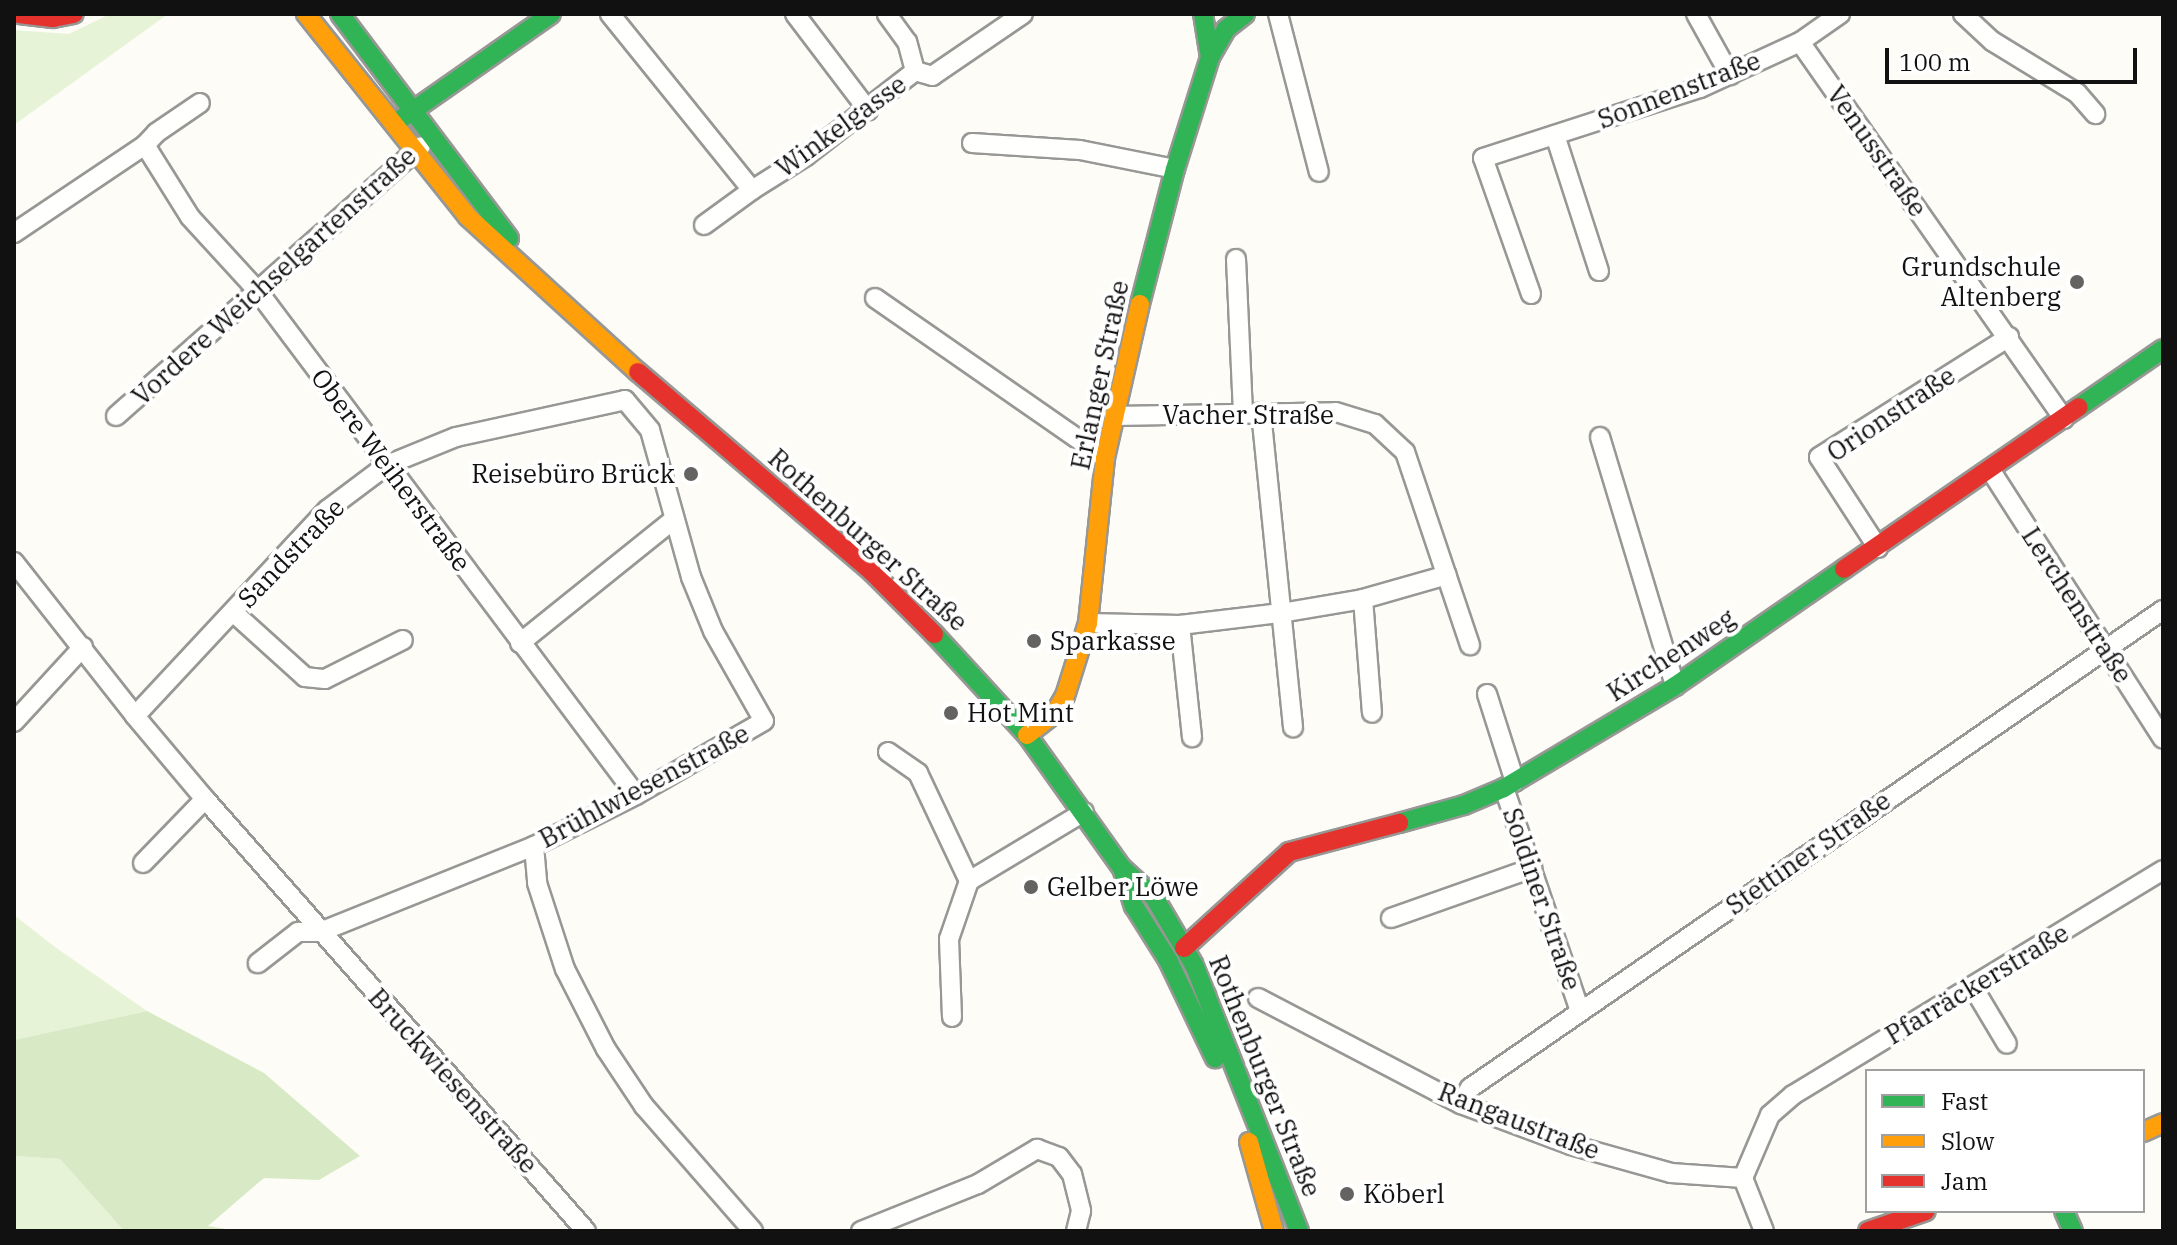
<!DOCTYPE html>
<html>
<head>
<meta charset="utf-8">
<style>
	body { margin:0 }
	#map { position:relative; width:2177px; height:1245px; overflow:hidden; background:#fdfcf7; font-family:"IBM Plex Serif",serif }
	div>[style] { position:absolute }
	.green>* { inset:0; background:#e7f3d7 }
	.forest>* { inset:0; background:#d8eac5 }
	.roads { filter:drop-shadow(2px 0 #979795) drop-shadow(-2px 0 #979795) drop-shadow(0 2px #979795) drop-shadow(0 -2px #979795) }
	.street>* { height:18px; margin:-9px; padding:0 9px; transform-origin:9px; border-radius:9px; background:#fffffe }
	.fast>* { height:18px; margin:-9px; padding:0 9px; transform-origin:9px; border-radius:9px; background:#30b455 }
	.slow>* { height:18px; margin:-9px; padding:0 9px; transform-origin:9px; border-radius:9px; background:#ff9f0a }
	.jam>* { height:18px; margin:-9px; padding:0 9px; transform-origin:9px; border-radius:9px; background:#e5322d }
	.dots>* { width:22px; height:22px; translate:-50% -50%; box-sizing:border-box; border:4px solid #fff; border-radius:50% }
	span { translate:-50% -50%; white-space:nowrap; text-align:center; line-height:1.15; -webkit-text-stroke:8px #fff; paint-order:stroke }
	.street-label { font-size:26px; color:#111 }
	.poi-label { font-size:26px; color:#111 }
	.right { translate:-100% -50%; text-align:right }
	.left { translate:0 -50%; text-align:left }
	.frame { position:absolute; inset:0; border:16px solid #111; pointer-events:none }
	.legend { position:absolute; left:1865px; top:1069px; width:280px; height:144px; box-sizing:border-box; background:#fff; border:2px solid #a0a0a0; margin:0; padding:10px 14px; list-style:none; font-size:24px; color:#111 }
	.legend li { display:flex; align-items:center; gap:16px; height:40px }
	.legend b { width:40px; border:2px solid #a0a0a0 }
	.scale { position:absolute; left:1885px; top:48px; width:252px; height:36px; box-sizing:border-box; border:4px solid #111; border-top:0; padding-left:10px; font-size:24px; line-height:28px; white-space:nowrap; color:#111; -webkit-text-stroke:6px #fff; paint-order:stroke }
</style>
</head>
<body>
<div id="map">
	<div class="green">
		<div style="clip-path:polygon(110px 14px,168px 14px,14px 125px,14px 30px,69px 34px)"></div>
		<div style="clip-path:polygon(14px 915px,55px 947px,147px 1011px,14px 1040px)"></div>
		<div style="clip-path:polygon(14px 1156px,60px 1159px,124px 1231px,14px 1231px)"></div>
	</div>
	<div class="forest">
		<div style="clip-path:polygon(147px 1011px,264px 1073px,360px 1156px,319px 1180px,264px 1178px,208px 1226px,238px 1231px,124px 1231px,60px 1159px,14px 1156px,14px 1040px)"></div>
	</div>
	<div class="roads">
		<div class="street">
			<div style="left:610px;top:14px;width:226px;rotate:51.1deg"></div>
			<div style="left:752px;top:190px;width:64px;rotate:-32.2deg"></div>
			<div style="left:806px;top:156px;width:138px;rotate:-37.9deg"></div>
			<div style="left:915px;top:71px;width:30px;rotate:-105deg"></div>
			<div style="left:907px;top:42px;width:34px;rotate:-126deg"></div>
			<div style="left:795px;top:14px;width:121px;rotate:52.8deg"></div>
			<div style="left:1278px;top:14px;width:163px;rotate:75.5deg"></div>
			<div style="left:1696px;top:14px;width:70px;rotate:60.9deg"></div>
			<div style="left:1963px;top:14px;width:40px;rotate:43deg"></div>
			<div style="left:1992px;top:41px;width:100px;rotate:31.5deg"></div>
			<div style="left:2077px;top:93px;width:28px;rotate:49deg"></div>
			<div style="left:1800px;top:42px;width:460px;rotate:55deg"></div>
			<div style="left:915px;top:71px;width:18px;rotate:16deg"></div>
			<div style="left:932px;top:76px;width:110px;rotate:-34.3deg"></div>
			<div style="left:1555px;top:135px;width:143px;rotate:72.1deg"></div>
			<div style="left:972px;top:143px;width:108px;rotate:3.7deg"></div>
			<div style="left:1080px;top:150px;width:97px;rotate:11.3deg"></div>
			<div style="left:145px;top:145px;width:85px;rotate:58deg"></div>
			<div style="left:190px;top:217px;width:99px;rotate:47.5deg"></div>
			<div style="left:257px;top:290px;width:631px;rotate:53.11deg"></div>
			<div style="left:704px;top:225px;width:59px;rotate:-36.1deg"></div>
			<div style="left:14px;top:233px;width:158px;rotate:-33.9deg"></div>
			<div style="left:145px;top:145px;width:16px;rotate:-47deg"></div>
			<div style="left:156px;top:133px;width:53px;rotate:-34.3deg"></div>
			<div style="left:1236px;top:259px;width:154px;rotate:87.4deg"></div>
			<div style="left:1531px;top:294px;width:144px;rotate:-109.4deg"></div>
			<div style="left:1483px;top:158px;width:228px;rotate:-17.9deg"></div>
			<div style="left:1700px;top:88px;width:110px;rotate:-24.7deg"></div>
			<div style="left:1800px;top:42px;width:49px;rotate:-35deg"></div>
			<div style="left:875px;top:298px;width:280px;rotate:34.8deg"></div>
			<div style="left:1261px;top:412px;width:317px;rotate:84.2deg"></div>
			<div style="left:116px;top:416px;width:407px;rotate:-41.5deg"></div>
			<div style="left:1114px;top:416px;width:222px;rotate:-1deg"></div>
			<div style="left:1336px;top:412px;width:41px;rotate:17.1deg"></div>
			<div style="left:1375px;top:424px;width:41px;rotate:43deg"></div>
			<div style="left:1405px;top:452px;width:204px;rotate:71.4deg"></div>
			<div style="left:1600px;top:437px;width:260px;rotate:73.2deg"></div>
			<div style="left:1991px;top:471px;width:318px;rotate:57.3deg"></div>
			<div style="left:1878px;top:548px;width:108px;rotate:-123deg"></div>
			<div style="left:1819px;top:457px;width:225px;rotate:-32.3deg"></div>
			<div style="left:14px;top:562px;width:196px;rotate:51.8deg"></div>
			<div style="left:135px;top:716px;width:109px;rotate:49.9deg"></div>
			<div style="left:205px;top:799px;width:576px;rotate:48.59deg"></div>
			<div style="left:1363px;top:599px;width:114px;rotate:85.5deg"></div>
			<div style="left:233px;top:612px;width:97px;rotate:42.1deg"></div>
			<div style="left:305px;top:677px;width:20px;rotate:6deg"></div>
			<div style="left:325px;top:679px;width:87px;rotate:-26.6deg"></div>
			<div style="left:1088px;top:623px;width:92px;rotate:1.2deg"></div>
			<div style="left:1180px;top:625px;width:102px;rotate:-6.8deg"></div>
			<div style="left:1281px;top:613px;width:83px;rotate:-9.7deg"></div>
			<div style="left:1363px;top:599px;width:87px;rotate:-15.9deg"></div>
			<div style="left:1180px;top:625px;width:113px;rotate:83.9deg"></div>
			<div style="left:520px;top:643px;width:196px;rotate:-38.8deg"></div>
			<div style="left:1487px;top:694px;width:92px;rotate:72.3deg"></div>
			<div style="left:135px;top:716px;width:282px;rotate:-47deg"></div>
			<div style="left:327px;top:510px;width:75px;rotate:-36.9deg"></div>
			<div style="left:387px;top:465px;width:74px;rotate:-22.1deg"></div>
			<div style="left:456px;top:437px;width:173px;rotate:-12.3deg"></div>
			<div style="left:625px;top:400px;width:39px;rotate:50deg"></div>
			<div style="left:650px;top:430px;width:153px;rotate:74.4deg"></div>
			<div style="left:691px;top:577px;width:58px;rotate:67.8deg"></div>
			<div style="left:713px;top:631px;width:103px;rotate:60.5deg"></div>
			<div style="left:764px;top:721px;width:148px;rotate:150deg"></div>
			<div style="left:636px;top:795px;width:114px;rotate:153.4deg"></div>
			<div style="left:534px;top:846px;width:231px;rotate:158.1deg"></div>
			<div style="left:320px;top:932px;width:22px;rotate:180deg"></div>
			<div style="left:298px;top:932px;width:51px;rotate:142.2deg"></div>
			<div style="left:14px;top:722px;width:102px;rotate:-47.4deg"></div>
			<div style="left:888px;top:752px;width:37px;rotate:35deg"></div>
			<div style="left:918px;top:773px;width:119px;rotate:64.7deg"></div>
			<div style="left:1504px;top:788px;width:236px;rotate:71.2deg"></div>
			<div style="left:534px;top:846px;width:37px;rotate:85deg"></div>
			<div style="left:537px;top:883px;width:90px;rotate:72deg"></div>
			<div style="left:565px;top:969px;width:90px;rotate:62.9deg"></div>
			<div style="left:606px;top:1049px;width:69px;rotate:56.3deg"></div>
			<div style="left:644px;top:1106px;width:166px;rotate:48.9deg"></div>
			<div style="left:143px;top:863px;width:89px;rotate:-45.9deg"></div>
			<div style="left:1391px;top:918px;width:150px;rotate:-19.5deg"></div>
			<div style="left:1973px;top:987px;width:66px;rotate:59.2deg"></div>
			<div style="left:1258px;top:998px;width:229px;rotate:27.6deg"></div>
			<div style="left:1461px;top:1104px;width:117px;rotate:20.4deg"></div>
			<div style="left:1571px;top:1145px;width:104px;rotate:15.6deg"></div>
			<div style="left:1671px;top:1173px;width:72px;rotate:4deg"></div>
			<div style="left:1743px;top:1178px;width:57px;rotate:68.4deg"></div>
			<div style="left:952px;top:1017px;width:78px;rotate:-92.2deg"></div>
			<div style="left:949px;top:939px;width:61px;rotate:-71deg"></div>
			<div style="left:969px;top:881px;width:134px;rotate:-31deg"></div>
			<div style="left:1461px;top:1104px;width:18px;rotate:-61deg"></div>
			<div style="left:1470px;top:1088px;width:842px;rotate:-34.6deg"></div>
			<div style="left:1743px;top:1178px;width:69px;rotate:-66.8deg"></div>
			<div style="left:1770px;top:1115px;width:30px;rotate:-41deg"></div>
			<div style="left:1793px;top:1095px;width:433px;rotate:-31.3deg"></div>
			<div style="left:861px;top:1231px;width:126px;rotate:-21.9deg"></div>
			<div style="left:978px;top:1184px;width:69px;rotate:-30.7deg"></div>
			<div style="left:1037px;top:1149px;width:23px;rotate:20deg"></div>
			<div style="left:1059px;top:1157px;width:21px;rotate:53deg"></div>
			<div style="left:1072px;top:1174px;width:38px;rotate:76deg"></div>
			<div style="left:1081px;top:1211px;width:21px;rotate:104deg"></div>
		</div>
		<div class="fast">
			<div style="left:340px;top:14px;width:281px;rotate:53deg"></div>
			<div style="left:1210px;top:57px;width:32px;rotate:-60deg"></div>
			<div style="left:1226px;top:29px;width:24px;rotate:-38deg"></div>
			<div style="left:401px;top:119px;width:183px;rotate:-35deg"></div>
			<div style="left:1140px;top:304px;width:139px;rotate:-75.5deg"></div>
			<div style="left:1175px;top:169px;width:117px;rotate:-72.6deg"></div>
			<div style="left:1210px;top:57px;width:44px;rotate:-99.2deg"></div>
			<div style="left:2079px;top:407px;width:102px;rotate:-34.6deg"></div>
			<div style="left:934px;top:634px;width:137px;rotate:47.4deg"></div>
			<div style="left:1027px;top:735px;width:163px;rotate:54.5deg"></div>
			<div style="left:1122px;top:868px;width:43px;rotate:42.2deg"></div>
			<div style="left:1154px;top:897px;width:81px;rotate:59.6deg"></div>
			<div style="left:1195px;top:967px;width:284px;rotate:68.5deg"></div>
			<div style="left:1399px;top:823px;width:67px;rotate:-15.5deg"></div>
			<div style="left:1464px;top:805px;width:43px;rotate:-23deg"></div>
			<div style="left:1504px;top:788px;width:199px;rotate:-30.8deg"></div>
			<div style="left:1675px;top:686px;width:206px;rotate:-34.7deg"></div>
			<div style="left:1123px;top:871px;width:37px;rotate:73deg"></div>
			<div style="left:1134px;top:906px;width:64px;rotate:57.8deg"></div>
			<div style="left:1168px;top:960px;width:109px;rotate:64.4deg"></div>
			<div style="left:2064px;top:1211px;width:22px;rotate:66deg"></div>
		</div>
		<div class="slow">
			<div style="left:306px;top:14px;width:260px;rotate:51.4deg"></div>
			<div style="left:468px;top:217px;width:230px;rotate:42.4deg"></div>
			<div style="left:1027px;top:735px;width:36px;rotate:-38deg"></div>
			<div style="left:1055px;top:713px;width:20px;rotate:-60deg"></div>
			<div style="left:1065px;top:696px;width:77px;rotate:-72.5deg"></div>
			<div style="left:1088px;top:623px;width:166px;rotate:-84.1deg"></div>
			<div style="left:1105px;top:458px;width:158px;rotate:-77.2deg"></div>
			<div style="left:2143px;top:1132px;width:22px;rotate:-24deg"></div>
			<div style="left:1249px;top:1142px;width:92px;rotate:74.3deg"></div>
		</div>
		<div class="jam">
			<div style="left:19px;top:14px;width:34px;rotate:7deg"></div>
			<div style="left:53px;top:18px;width:21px;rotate:-11deg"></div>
			<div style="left:638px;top:372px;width:308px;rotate:40.5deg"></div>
			<div style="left:872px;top:572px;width:88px;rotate:45deg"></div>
			<div style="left:1844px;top:569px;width:285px;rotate:-34.6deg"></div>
			<div style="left:1184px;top:948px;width:142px;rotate:-42.4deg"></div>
			<div style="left:1289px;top:852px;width:114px;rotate:-14.8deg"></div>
			<div style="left:1868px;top:1231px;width:61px;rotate:-19deg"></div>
		</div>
	</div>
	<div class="dots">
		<div style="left:2077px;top:282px;background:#646362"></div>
		<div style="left:691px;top:474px;background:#646362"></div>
		<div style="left:1034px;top:641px;background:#646362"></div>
		<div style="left:951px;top:713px;background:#646362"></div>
		<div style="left:1031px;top:887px;background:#646362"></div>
		<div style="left:1347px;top:1194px;background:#646362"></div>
	</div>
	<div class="street-label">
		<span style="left:1679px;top:90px;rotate:-21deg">Sonnenstraße</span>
		<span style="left:841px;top:126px;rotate:-36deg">Winkelgasse</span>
		<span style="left:1877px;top:151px;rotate:55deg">Venusstraße</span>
		<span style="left:274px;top:276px;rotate:-42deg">Vordere Weichselgartenstraße</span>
		<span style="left:1100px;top:375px;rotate:-78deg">Erlanger Straße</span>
		<span style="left:1891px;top:414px;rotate:-34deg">Orionstraße</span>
		<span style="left:1248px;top:415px">Vacher Straße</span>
		<span style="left:391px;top:470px;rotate:53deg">Obere Weiherstraße</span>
		<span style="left:868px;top:540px;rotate:42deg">Rothenburger Straße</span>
		<span style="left:291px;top:553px;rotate:-46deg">Sandstraße</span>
		<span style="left:2077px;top:605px;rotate:57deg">Lerchenstraße</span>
		<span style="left:1671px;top:655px;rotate:-33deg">Kirchenweg</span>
		<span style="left:644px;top:786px;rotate:-28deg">Brühlwiesenstraße</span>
		<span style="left:1808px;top:853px;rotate:-35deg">Stettiner Straße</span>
		<span style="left:1542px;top:899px;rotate:71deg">Soldiner Straße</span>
		<span style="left:1977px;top:984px;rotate:-31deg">Pfarräckerstraße</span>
		<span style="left:1265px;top:1076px;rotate:68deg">Rothenburger Straße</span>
		<span style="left:453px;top:1081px;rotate:48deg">Bruckwiesenstraße</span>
		<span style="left:1519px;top:1121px;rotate:21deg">Rangaustraße</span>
	</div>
	<div class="poi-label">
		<span class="right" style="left:2061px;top:282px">Grundschule<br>Altenberg</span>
		<span class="right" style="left:675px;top:474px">Reisebüro Brück</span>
		<span class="left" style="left:1050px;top:641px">Sparkasse</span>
		<span class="left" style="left:967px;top:713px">Hot Mint</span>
		<span class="left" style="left:1047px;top:887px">Gelber Löwe</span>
		<span class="left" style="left:1363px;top:1194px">Köberl</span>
	</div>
	<div class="frame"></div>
	<ul class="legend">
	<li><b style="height:10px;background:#30b455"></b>Fast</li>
	<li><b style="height:10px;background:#ff9f0a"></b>Slow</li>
	<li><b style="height:10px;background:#e5322d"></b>Jam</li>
	</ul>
	<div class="scale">100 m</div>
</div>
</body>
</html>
